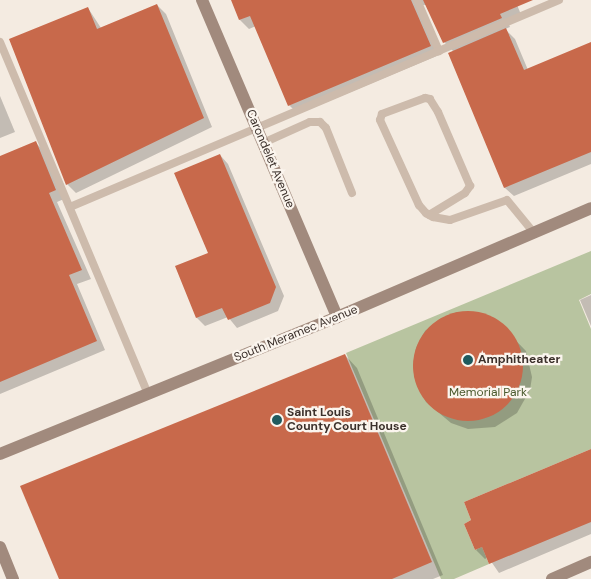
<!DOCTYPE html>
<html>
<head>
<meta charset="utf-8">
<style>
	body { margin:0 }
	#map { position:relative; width:591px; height:579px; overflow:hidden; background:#f4ebe1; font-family:"DM Sans",sans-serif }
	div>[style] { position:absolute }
	.green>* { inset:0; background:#b8c4a0 }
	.shadow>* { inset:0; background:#0003 }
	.building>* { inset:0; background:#c8694b }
	.round { border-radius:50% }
	.lane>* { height:8px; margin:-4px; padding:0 4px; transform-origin:4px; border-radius:4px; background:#cdbbac }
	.secondary>* { height:12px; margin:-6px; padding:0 6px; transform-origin:6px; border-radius:6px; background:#a18a7d }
	.dots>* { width:14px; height:14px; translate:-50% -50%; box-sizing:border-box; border:2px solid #fbf5ee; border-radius:50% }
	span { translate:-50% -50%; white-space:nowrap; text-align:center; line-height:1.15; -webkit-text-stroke:4.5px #fbf5ee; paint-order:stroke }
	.street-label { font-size:12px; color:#3b302b }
	.poi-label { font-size:12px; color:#3b302b; font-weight:700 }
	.left { translate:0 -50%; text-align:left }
	.park-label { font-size:12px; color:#4a5a2e }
</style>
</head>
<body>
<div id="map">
	<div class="green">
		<div style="clip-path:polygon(591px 251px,591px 294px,579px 300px,591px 329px,591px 449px,464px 502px,471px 520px,464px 524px,475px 550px,482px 547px,489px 564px,454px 579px,441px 579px,346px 353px)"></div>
	</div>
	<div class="shadow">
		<div style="clip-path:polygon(232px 0,515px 0,522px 17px,508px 23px,510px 27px,505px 29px,515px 39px,528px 70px,591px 44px,591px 164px,514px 196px,505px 188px,449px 54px,454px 52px,444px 42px,427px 5px,421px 5px,439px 55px,298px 114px,289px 105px,256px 26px,249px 29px,240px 20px)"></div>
		<div style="clip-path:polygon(157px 5px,166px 14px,212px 127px,76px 193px,67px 184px,88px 8px,101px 28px)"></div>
		<div style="clip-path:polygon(0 96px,15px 132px,0 138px)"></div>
		<div style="clip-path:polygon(35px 142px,44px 151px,64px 199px,57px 202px,91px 279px,77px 284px,105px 350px,0 394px,0 158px)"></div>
		<div style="clip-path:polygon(220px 155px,228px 164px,284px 296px,278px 311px,237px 328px,228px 317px,205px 326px,197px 318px,176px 267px,210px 253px)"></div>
		<div style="clip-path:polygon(591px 295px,591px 326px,580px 300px)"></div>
		<div style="clip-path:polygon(457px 312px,476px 312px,494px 318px,526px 351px,532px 377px,530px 390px,517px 413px,495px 427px,468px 429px,451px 423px,426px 402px,417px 385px,413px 366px,416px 348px,425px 331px,440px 319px)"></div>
		<div style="clip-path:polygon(345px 355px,357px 368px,443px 575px,433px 579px,60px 579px)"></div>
		<div style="clip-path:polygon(591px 451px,591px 534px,499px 573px,488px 557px,485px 559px,476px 550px)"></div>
	</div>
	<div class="building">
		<div style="clip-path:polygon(231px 0,411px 0,431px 46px,288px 106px,250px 16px,239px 20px)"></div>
		<div style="clip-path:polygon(423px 0,533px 0,500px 14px,502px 18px,443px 43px)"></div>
		<div style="clip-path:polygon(157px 4px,204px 118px,66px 185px,9px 39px,88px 7px,97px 29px)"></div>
		<div style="clip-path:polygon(506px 28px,524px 70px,591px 42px,591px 152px,504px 188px,448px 53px)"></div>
		<div style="clip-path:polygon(36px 141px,56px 190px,49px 193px,82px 270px,69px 275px,97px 341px,0 382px,0 156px)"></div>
		<div style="clip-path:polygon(220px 154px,276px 287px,270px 303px,228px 320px,222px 308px,196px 318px,175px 266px,208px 253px,174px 173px)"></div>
		<div class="round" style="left:413px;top:311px;width:110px;height:110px"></div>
		<div style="clip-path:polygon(345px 354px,432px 562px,392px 579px,59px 579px,20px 486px)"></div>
		<div style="clip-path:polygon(591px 449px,591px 522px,489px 564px,482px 547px,475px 550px,464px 524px,471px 520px,464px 502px)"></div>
	</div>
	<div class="lane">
		<div style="left:417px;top:0;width:56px;rotate:66.7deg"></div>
		<div style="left:0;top:42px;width:382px;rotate:67.2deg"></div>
		<div style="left:263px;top:143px;width:51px;rotate:-24.1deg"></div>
		<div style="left:310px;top:122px;width:10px"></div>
		<div style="left:320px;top:122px;width:8px;rotate:45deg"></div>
		<div style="left:326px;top:128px;width:70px;rotate:68.2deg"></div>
		<div style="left:70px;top:207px;width:531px;rotate:-22.94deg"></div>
		<div style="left:429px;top:215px;width:42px;rotate:-31.4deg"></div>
		<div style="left:465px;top:193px;width:9px;rotate:-54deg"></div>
		<div style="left:470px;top:186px;width:81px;rotate:-113.4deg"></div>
		<div style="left:438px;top:112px;width:15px;rotate:-122deg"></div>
		<div style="left:430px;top:99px;width:5px;rotate:-169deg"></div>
		<div style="left:425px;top:98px;width:46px;rotate:159.6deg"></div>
		<div style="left:382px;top:114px;width:6px;rotate:108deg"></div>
		<div style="left:380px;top:120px;width:94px;rotate:65.4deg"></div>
		<div style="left:419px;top:205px;width:11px;rotate:49deg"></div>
		<div style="left:426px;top:213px;width:8px;rotate:30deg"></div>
		<div style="left:433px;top:217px;width:17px;rotate:10deg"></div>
		<div style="left:450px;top:220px;width:60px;rotate:-19.3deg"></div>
		<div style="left:507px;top:200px;width:43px;rotate:50.7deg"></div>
	</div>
	<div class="secondary">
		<div style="left:202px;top:0;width:345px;rotate:66.9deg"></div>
		<div style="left:0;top:454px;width:364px;rotate:-22.1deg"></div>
		<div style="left:337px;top:317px;width:276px;rotate:-23.2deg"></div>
		<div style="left:0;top:547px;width:35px;rotate:68deg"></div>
		<div style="left:552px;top:579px;width:43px;rotate:-23.6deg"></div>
	</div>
	<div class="dots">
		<div style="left:468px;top:360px;background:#1f5a5e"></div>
		<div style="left:277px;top:420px;background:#1f5a5e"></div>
	</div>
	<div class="street-label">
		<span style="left:270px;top:159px;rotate:67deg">Carondelet Avenue</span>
		<span style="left:296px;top:334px;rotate:-22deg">South Meramec Avenue</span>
	</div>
	<div class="poi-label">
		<span class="left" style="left:478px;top:360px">Amphitheater</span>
		<span class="left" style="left:287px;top:420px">Saint Louis<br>County Court House</span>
	</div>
	<div class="park-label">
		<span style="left:488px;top:393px">Memorial Park</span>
	</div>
</div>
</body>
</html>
